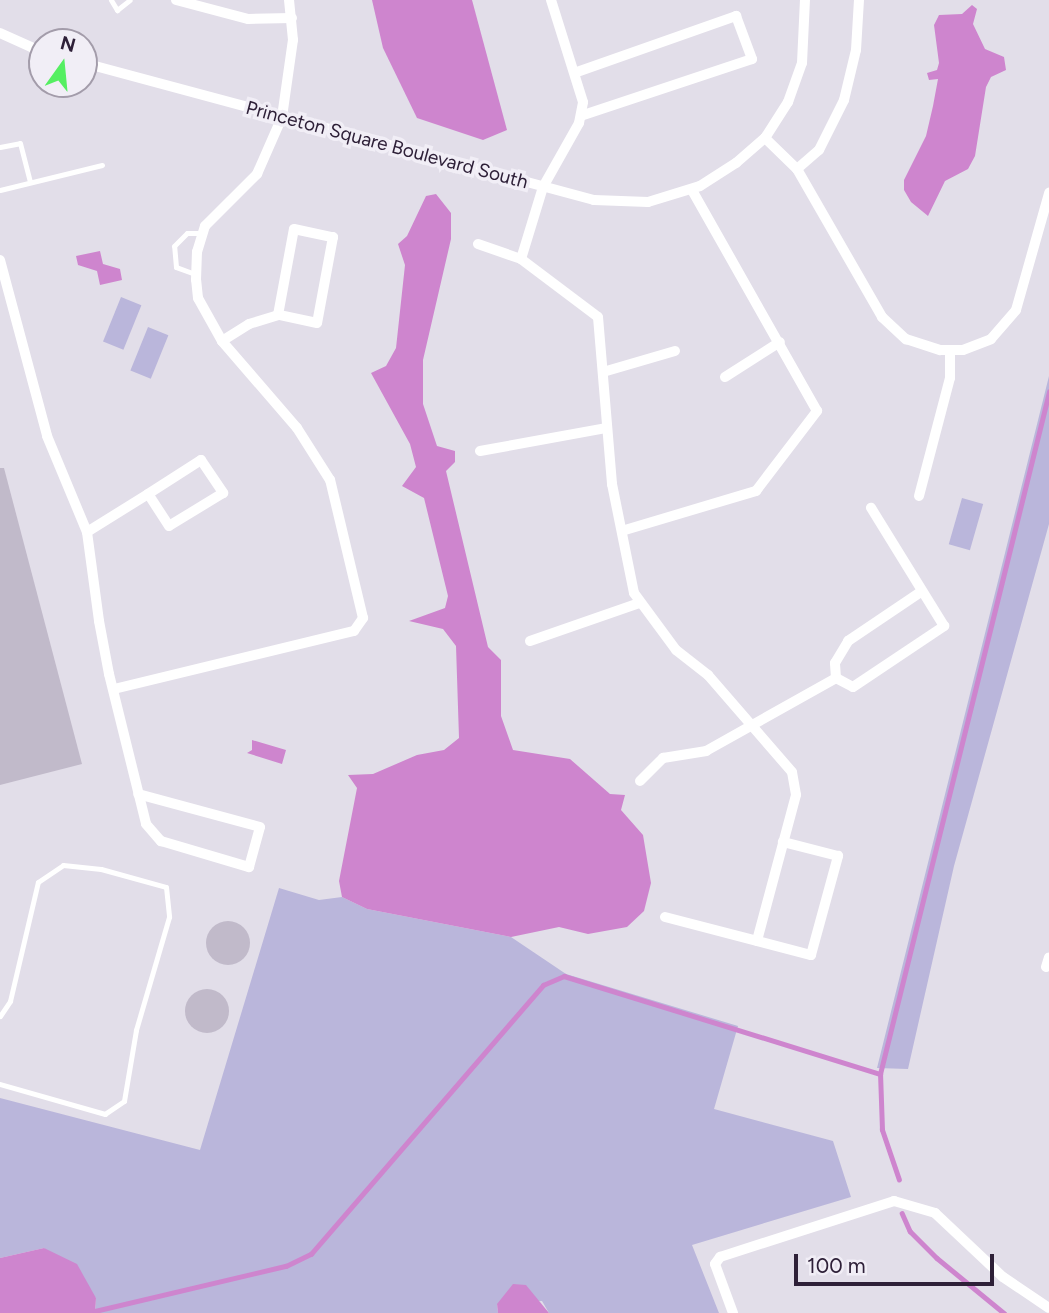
<!DOCTYPE html>
<html>
<head>
<meta charset="utf-8">
<style>
	body { margin:0 }
	#map { position:relative; width:1049px; height:1313px; overflow:hidden; background:#e2dee9; font-family:Figtree,sans-serif }
	div>[style] { position:absolute }
	.green>* { inset:0; background:#bab6db; transform-origin:0 0 }
	.water>* { inset:0; background:#ce85ce }
	.stream>* { height:4.5px; margin:-2.25px; padding:0 2.25px; transform-origin:2.25px; border-radius:2.25px; background:#ce85ce }
	.building>* { inset:0; background:#c1baca }
	.round { border-radius:50% }
	.lane>* { height:5px; margin:-2.5px; padding:0 2.5px; transform-origin:2.5px; border-radius:2.5px; background:#fff }
	.street>* { height:10px; margin:-5px; padding:0 5px; transform-origin:5px; border-radius:5px; background:#fff }
	span { translate:-50% -50%; white-space:nowrap; text-align:center; line-height:1.15; -webkit-text-stroke:7px #f1eef6; paint-order:stroke }
	.street-label { font-size:19px; color:#2e2038 }
	.north { position:absolute; left:28px; top:28px; width:70px; height:70px; box-sizing:border-box; background:#f1eef6; border:2px solid #a39caa; border-radius:50%; rotate:15deg; font-size:19px; font-weight:700; line-height:28px; text-align:center; color:#2e2038 }
	.north::after { content:''; display:block; margin:auto; width:24px; height:32px; background:#55ef62; clip-path:polygon(50% 0,100% 100%,50% 72%,0 100%) }
	.scale { position:absolute; left:794px; top:1254px; width:200px; height:32px; box-sizing:border-box; border:4px solid #2e2038; border-top:0; padding-left:9px; font-size:21px; line-height:24px; white-space:nowrap; color:#2e2038; -webkit-text-stroke:5px #f1eef6; paint-order:stroke }
</style>
</head>
<body>
<div id="map">
	<div class="green">
		<div style="left:121px;top:297px;width:22px;height:48px;rotate:22deg"></div>
		<div style="left:148px;top:327px;width:22px;height:47px;rotate:22deg"></div>
		<div style="clip-path:polygon(1049px 376px,1049px 524px,954px 866px,908px 1069px,877px 1068px)"></div>
		<div style="left:962px;top:498px;width:22px;height:48px;rotate:16deg"></div>
		<div style="clip-path:polygon(279px 888px,319px 900px,342px 897px,367px 909px,511px 937px,566px 974px,738px 1026px,714px 1109px,833px 1141px,851px 1197px,692px 1245px,719px 1313px,549px 1313px,542px 1301px,497px 1304px,498px 1313px,95px 1313px,96px 1298px,44px 1248px,0 1258px,0 1098px,200px 1150px)"></div>
	</div>
	<div class="water">
		<div style="clip-path:polygon(372px 0,472px 0,507px 130px,483px 140px,417px 118px,383px 48px)"></div>
		<div style="clip-path:polygon(972px 5px,977px 9px,973px 24px,985px 49px,1004px 57px,1006px 70px,991px 77px,986px 87px,975px 156px,968px 169px,945px 181px,928px 216px,911px 202px,904px 190px,904px 180px,926px 136px,933px 106px,938px 79px,929px 80px,927px 73px,937px 70px,939px 63px,934px 25px,939px 15px,962px 14px)"></div>
		<div style="clip-path:polygon(436px 194px,451px 213px,451px 239px,423px 360px,423px 404px,437px 446px,455px 451px,455px 462px,446px 471px,488px 647px,501px 660px,501px 716px,513px 750px,570px 759px,610px 794px,625px 795px,621px 810px,643px 835px,651px 883px,644px 911px,627px 927px,588px 934px,559px 927px,511px 937px,367px 909px,342px 897px,339px 881px,357px 788px,348px 775px,373px 774px,417px 755px,444px 750px,459px 738px,456px 646px,443px 629px,409px 621px,445px 608px,448px 596px,424px 498px,402px 486px,416px 467px,410px 444px,371px 373px,386px 366px,396px 348px,405px 265px,398px 244px,407px 236px,426px 196px)"></div>
		<div style="clip-path:polygon(100px 251px,103px 264px,120px 269px,122px 280px,100px 285px,97px 271px,78px 265px,76px 256px)"></div>
		<div style="clip-path:polygon(252px 740px,286px 750px,282px 764px,247px 753px,252px 750px)"></div>
		<div style="clip-path:polygon(44px 1248px,77px 1264px,96px 1298px,95px 1313px,0 1313px,0 1258px)"></div>
		<div style="clip-path:polygon(513px 1284px,526px 1285px,549px 1313px,498px 1313px,497px 1304px)"></div>
	</div>
	<div class="stream">
		<div style="left:899px;top:1180px;width:53px;rotate:-108.8deg"></div>
		<div style="left:882px;top:1130px;width:56px;rotate:-92deg"></div>
		<div style="left:880px;top:1074px;width:703px;rotate:-76.08deg"></div>
		<div style="left:902px;top:1213px;width:20px;rotate:66deg"></div>
		<div style="left:910px;top:1231px;width:38px;rotate:45deg"></div>
		<div style="left:937px;top:1258px;width:87px;rotate:39.4deg"></div>
		<div style="left:95px;top:1311px;width:196px;rotate:-13.3deg"></div>
		<div style="left:286px;top:1266px;width:28px;rotate:-26deg"></div>
		<div style="left:311px;top:1254px;width:355px;rotate:-49.2deg"></div>
		<div style="left:543px;top:985px;width:23px;rotate:-23deg"></div>
		<div style="left:564px;top:976px;width:331px;rotate:17.2deg"></div>
	</div>
	<div class="building">
		<div style="clip-path:polygon(0 468px,4px 468px,82px 764px,0 785px)"></div>
		<div class="round" style="left:206px;top:921px;width:44px;height:44px"></div>
		<div class="round" style="left:185px;top:989px;width:44px;height:44px"></div>
	</div>
	<div class="lane">
		<div style="left:111px;top:0;width:12px;rotate:59deg"></div>
		<div style="left:117px;top:10px;width:16px;rotate:-38deg"></div>
		<div style="left:0;top:147px;width:20px;rotate:-11deg"></div>
		<div style="left:20px;top:143px;width:40px;rotate:75.6deg"></div>
		<div style="left:0;top:190px;width:105px;rotate:-13.8deg"></div>
		<div style="left:195px;top:274px;width:20px;rotate:-160deg"></div>
		<div style="left:176px;top:267px;width:21px;rotate:-95deg"></div>
		<div style="left:174px;top:246px;width:18px;rotate:-45deg"></div>
		<div style="left:187px;top:233px;width:16px"></div>
		<div style="left:0;top:1016px;width:18px;rotate:-56deg"></div>
		<div style="left:10px;top:1001px;width:122px;rotate:-76.8deg"></div>
		<div style="left:38px;top:882px;width:30px;rotate:-34deg"></div>
		<div style="left:63px;top:865px;width:38px;rotate:6deg"></div>
		<div style="left:101px;top:869px;width:67px;rotate:15.5deg"></div>
		<div style="left:166px;top:887px;width:30px;rotate:84deg"></div>
		<div style="left:169px;top:917px;width:118px;rotate:106.3deg"></div>
		<div style="left:136px;top:1030px;width:72px;rotate:99.6deg"></div>
		<div style="left:124px;top:1101px;width:23px;rotate:146deg"></div>
		<div style="left:105px;top:1114px;width:109px;rotate:-164.1deg"></div>
	</div>
	<div class="street">
		<div style="left:176px;top:0;width:74px;rotate:14.8deg"></div>
		<div style="left:248px;top:19px;width:44px;rotate:-1.3deg"></div>
		<div style="left:0;top:33px;width:46px;rotate:24.3deg"></div>
		<div style="left:84px;top:63px;width:528px;rotate:15.04deg"></div>
		<div style="left:594px;top:200px;width:54px;rotate:2.1deg"></div>
		<div style="left:648px;top:202px;width:54px;rotate:-17.1deg"></div>
		<div style="left:700px;top:186px;width:43px;rotate:-32.6deg"></div>
		<div style="left:736px;top:163px;width:38px;rotate:-41deg"></div>
		<div style="left:765px;top:138px;width:43px;rotate:-57.4deg"></div>
		<div style="left:788px;top:102px;width:41px;rotate:-70.3deg"></div>
		<div style="left:802px;top:63px;width:63px;rotate:-87.3deg"></div>
		<div style="left:577px;top:72px;width:169px;rotate:-19.4deg"></div>
		<div style="left:736px;top:16px;width:46px;rotate:69.6deg"></div>
		<div style="left:752px;top:59px;width:180px;rotate:161.6deg"></div>
		<div style="left:765px;top:138px;width:45px;rotate:44.1deg"></div>
		<div style="left:797px;top:169px;width:171px;rotate:60.1deg"></div>
		<div style="left:882px;top:317px;width:33px;rotate:43deg"></div>
		<div style="left:906px;top:339px;width:36px;rotate:18deg"></div>
		<div style="left:940px;top:350px;width:23px"></div>
		<div style="left:963px;top:350px;width:30px;rotate:-21deg"></div>
		<div style="left:991px;top:339px;width:38px;rotate:-49deg"></div>
		<div style="left:1016px;top:310px;width:122px;rotate:-74.2deg"></div>
		<div style="left:797px;top:169px;width:29px;rotate:-41deg"></div>
		<div style="left:819px;top:150px;width:56px;rotate:-63.4deg"></div>
		<div style="left:844px;top:100px;width:51px;rotate:-76.5deg"></div>
		<div style="left:856px;top:50px;width:50px;rotate:-86.6deg"></div>
		<div style="left:294px;top:229px;width:40px;rotate:12deg"></div>
		<div style="left:333px;top:237px;width:87px;rotate:100.5deg"></div>
		<div style="left:317px;top:323px;width:40px;rotate:-168deg"></div>
		<div style="left:278px;top:315px;width:87px;rotate:-79.5deg"></div>
		<div style="left:478px;top:244px;width:46px;rotate:19.2deg"></div>
		<div style="left:521px;top:259px;width:96px;rotate:37deg"></div>
		<div style="left:598px;top:317px;width:168px;rotate:85.2deg"></div>
		<div style="left:612px;top:484px;width:111px;rotate:78.6deg"></div>
		<div style="left:634px;top:593px;width:71px;rotate:53.6deg"></div>
		<div style="left:676px;top:650px;width:41px;rotate:38deg"></div>
		<div style="left:708px;top:675px;width:128px;rotate:49.1deg"></div>
		<div style="left:792px;top:772px;width:23px;rotate:80deg"></div>
		<div style="left:796px;top:795px;width:151px;rotate:105deg"></div>
		<div style="left:521px;top:259px;width:75px;rotate:-73deg"></div>
		<div style="left:543px;top:187px;width:73px;rotate:-60.6deg"></div>
		<div style="left:579px;top:123px;width:21px;rotate:-79deg"></div>
		<div style="left:583px;top:102px;width:107px;rotate:-107.4deg"></div>
		<div style="left:0;top:260px;width:182px;rotate:75deg"></div>
		<div style="left:47px;top:436px;width:104px;rotate:67.4deg"></div>
		<div style="left:87px;top:532px;width:90px;rotate:82.3deg"></div>
		<div style="left:99px;top:621px;width:54px;rotate:79.3deg"></div>
		<div style="left:109px;top:674px;width:154px;rotate:76.1deg"></div>
		<div style="left:146px;top:824px;width:23px;rotate:49deg"></div>
		<div style="left:161px;top:841px;width:92px;rotate:16.5deg"></div>
		<div style="left:249px;top:867px;width:41px;rotate:-74.6deg"></div>
		<div style="left:260px;top:827px;width:126px;rotate:-164.9deg"></div>
		<div style="left:222px;top:341px;width:32px;rotate:-32deg"></div>
		<div style="left:249px;top:324px;width:30px;rotate:-17deg"></div>
		<div style="left:603px;top:372px;width:75px;rotate:-16.3deg"></div>
		<div style="left:725px;top:377px;width:65px;rotate:-32.5deg"></div>
		<div style="left:480px;top:451px;width:129px;rotate:-10.3deg"></div>
		<div style="left:201px;top:460px;width:40px;rotate:56deg"></div>
		<div style="left:223px;top:493px;width:63px;rotate:148.6deg"></div>
		<div style="left:169px;top:526px;width:38px;rotate:-123deg"></div>
		<div style="left:148px;top:494px;width:63px;rotate:-32.7deg"></div>
		<div style="left:919px;top:496px;width:122px;rotate:-75.3deg"></div>
		<div style="left:950px;top:378px;width:27px;rotate:-90deg"></div>
		<div style="left:625px;top:530px;width:137px;rotate:-16.6deg"></div>
		<div style="left:756px;top:491px;width:101px;rotate:-52.7deg"></div>
		<div style="left:817px;top:411px;width:254px;rotate:-119.5deg"></div>
		<div style="left:87px;top:532px;width:72px;rotate:-31.9deg"></div>
		<div style="left:530px;top:641px;width:115px;rotate:-19.2deg"></div>
		<div style="left:836px;top:678px;width:19px;rotate:28deg"></div>
		<div style="left:853px;top:687px;width:110px;rotate:-33.8deg"></div>
		<div style="left:944px;top:626px;width:139px;rotate:-121.7deg"></div>
		<div style="left:836px;top:678px;width:15px;rotate:-94deg"></div>
		<div style="left:835px;top:663px;width:26px;rotate:-59deg"></div>
		<div style="left:848px;top:641px;width:89px;rotate:-34deg"></div>
		<div style="left:114px;top:689px;width:247px;rotate:-13.6deg"></div>
		<div style="left:354px;top:631px;width:16px;rotate:-55deg"></div>
		<div style="left:363px;top:618px;width:142px;rotate:-103.4deg"></div>
		<div style="left:330px;top:480px;width:62px;rotate:-122.4deg"></div>
		<div style="left:297px;top:428px;width:115px;rotate:-130.8deg"></div>
		<div style="left:222px;top:341px;width:49px;rotate:-119.2deg"></div>
		<div style="left:198px;top:298px;width:18px;rotate:-96deg"></div>
		<div style="left:196px;top:280px;width:28px;rotate:-88deg"></div>
		<div style="left:197px;top:252px;width:27px;rotate:-73deg"></div>
		<div style="left:205px;top:226px;width:74px;rotate:-45deg"></div>
		<div style="left:257px;top:174px;width:62px;rotate:-66.3deg"></div>
		<div style="left:282px;top:117px;width:78px;rotate:-81.9deg"></div>
		<div style="left:293px;top:40px;width:40px;rotate:-95.7deg"></div>
		<div style="left:640px;top:781px;width:33px;rotate:-45deg"></div>
		<div style="left:663px;top:758px;width:44px;rotate:-9.2deg"></div>
		<div style="left:706px;top:751px;width:149px;rotate:-29.3deg"></div>
		<div style="left:665px;top:917px;width:151px;rotate:14.6deg"></div>
		<div style="left:811px;top:955px;width:103px;rotate:-74.7deg"></div>
		<div style="left:838px;top:856px;width:57px;rotate:-165.7deg"></div>
		<div style="left:1046px;top:967px;width:10px;rotate:-73deg"></div>
		<div style="left:733px;top:1313px;width:52px;rotate:-110.2deg"></div>
		<div style="left:715px;top:1264px;width:9px;rotate:-54deg"></div>
		<div style="left:720px;top:1257px;width:183px;rotate:-17.8deg"></div>
		<div style="left:894px;top:1201px;width:43px;rotate:16.3deg"></div>
		<div style="left:935px;top:1213px;width:93px;rotate:43.3deg"></div>
		<div style="left:1003px;top:1277px;width:55px;rotate:34deg"></div>
	</div>
	<div class="street-label">
		<span style="left:387px;top:145px;rotate:15deg">Princeton Square Boulevard South</span>
	</div>
	<div class="north">N</div>
	<div class="scale">100 m</div>
</div>
</body>
</html>
